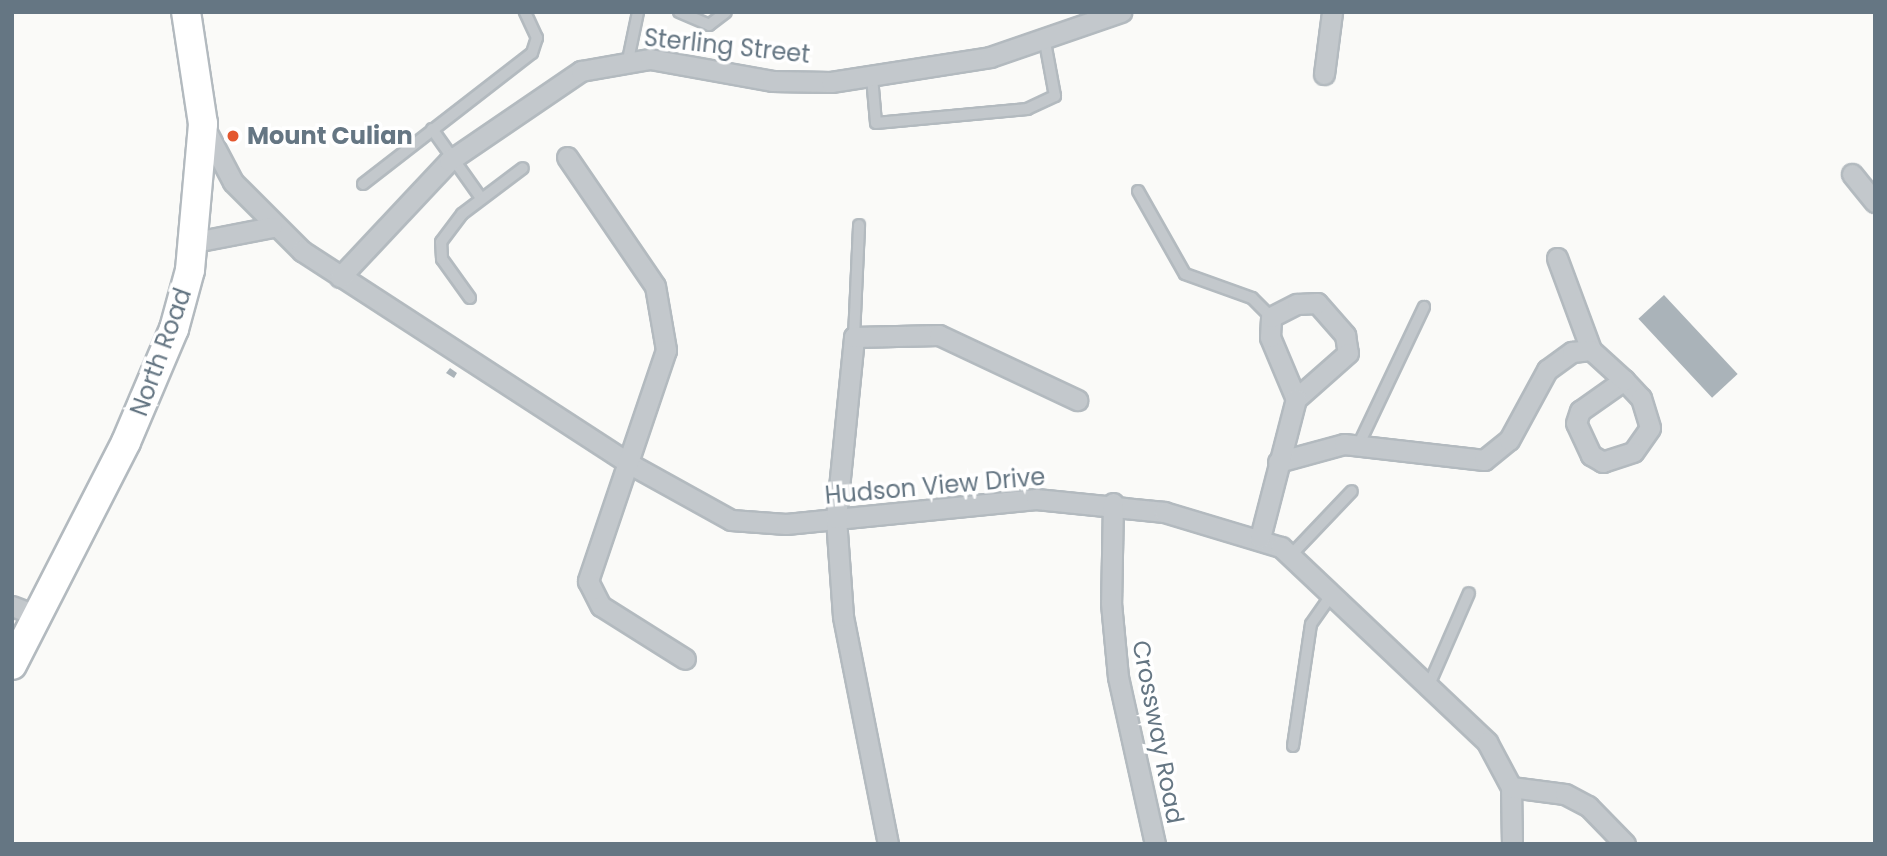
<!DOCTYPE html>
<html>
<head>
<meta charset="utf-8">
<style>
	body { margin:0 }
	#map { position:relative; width:1887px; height:856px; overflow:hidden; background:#fafaf8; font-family:Poppins,sans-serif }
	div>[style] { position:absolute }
	.building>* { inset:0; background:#aab3b9; transform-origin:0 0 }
	.roads { filter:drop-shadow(2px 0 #b3babf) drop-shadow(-2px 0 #b3babf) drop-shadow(0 2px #b3babf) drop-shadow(0 -2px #b3babf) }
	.lane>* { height:10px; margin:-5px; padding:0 5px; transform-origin:5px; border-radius:5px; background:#c3c8cc }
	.street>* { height:19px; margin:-9.5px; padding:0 9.5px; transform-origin:9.5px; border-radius:9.5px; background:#c3c8cc }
	.secondary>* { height:28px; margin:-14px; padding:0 14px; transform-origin:14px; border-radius:14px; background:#fff }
	.dots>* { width:19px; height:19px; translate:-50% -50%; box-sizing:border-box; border:4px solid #fff; border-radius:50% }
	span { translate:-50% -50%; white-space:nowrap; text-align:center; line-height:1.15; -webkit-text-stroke:7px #fff; paint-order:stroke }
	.street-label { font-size:24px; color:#657683 }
	.poi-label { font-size:24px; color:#657683; font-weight:700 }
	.left { translate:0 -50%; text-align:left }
	.frame { position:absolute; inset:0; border:14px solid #657683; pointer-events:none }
</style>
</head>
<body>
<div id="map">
	<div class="building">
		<div style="left:1664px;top:295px;width:108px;height:35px;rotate:47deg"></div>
		<div style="clip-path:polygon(450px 368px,457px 373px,454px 378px,446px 373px)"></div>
	</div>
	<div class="roads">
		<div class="lane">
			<div style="left:679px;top:12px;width:33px;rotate:23deg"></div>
			<div style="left:709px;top:25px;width:21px;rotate:-37deg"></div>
			<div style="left:628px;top:60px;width:49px;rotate:-78.2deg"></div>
			<div style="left:872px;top:77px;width:46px;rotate:85deg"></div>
			<div style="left:876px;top:123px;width:152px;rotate:-5.3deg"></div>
			<div style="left:1027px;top:109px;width:31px;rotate:-25deg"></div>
			<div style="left:1055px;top:96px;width:55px;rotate:-100.5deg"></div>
			<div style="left:432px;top:129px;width:85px;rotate:54.6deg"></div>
			<div style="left:363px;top:184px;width:214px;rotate:-37.8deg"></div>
			<div style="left:532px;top:53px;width:16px;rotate:-72deg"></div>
			<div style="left:537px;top:38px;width:29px;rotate:-115deg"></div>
			<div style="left:1138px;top:191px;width:95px;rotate:60.5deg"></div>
			<div style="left:1185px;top:274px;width:71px;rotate:19.7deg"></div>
			<div style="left:1252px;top:298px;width:27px;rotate:45deg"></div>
			<div style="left:470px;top:298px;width:48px;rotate:-125.7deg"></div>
			<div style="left:442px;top:259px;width:17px;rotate:-93deg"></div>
			<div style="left:441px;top:242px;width:35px;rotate:-53deg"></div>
			<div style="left:462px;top:214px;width:76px;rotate:-37deg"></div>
			<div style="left:854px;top:337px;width:112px;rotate:-87.4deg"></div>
			<div style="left:1358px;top:446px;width:154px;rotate:-64.6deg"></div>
			<div style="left:1291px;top:555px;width:88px;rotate:-46.4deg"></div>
			<div style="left:1429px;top:685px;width:100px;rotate:-66.5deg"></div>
			<div style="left:1293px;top:746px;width:123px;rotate:-81.6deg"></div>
			<div style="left:1311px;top:624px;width:39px;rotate:-55deg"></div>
		</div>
		<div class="street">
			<div style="left:1324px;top:74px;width:63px;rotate:-82.6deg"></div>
			<div style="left:203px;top:125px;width:64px;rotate:62.2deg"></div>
			<div style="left:233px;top:182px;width:98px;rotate:45deg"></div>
			<div style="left:302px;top:251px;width:391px;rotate:33deg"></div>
			<div style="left:630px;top:464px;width:115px;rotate:29deg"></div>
			<div style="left:731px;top:520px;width:55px;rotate:4.2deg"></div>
			<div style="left:786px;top:524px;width:251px;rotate:-5.7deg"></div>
			<div style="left:1036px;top:499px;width:129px;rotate:5.8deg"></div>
			<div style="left:1164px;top:512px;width:122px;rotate:16.7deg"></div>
			<div style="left:1281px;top:547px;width:284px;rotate:43.4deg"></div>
			<div style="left:1487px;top:742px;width:51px;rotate:61.9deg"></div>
			<div style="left:1511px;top:787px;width:57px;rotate:89deg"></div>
			<div style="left:567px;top:157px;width:156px;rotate:55.7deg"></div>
			<div style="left:655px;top:286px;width:65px;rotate:80.2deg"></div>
			<div style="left:666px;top:350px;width:244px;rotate:108.7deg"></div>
			<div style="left:588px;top:581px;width:28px;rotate:63deg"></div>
			<div style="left:601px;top:606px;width:99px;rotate:32.2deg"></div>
			<div style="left:1852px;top:174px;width:36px;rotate:51deg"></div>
			<div style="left:195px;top:242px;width:78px;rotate:-11deg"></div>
			<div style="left:1557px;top:258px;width:98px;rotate:69.7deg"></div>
			<div style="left:340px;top:277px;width:159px;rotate:-46.8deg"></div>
			<div style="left:449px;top:161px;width:160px;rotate:-34.3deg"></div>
			<div style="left:581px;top:71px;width:70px;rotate:-9.9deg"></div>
			<div style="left:650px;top:59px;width:124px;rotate:10.2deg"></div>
			<div style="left:772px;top:81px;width:59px;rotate:1deg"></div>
			<div style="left:831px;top:82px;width:161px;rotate:-8.9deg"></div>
			<div style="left:990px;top:57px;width:139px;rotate:-19deg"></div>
			<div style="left:1317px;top:303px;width:43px;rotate:48.8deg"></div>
			<div style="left:1345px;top:335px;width:18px;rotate:81deg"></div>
			<div style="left:1348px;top:353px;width:69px;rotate:138.5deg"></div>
			<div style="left:1296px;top:399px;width:67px;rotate:-112.8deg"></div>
			<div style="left:1270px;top:337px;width:20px;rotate:-87deg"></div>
			<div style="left:1271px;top:317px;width:29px;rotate:-27deg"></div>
			<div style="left:1297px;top:304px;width:20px;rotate:-3deg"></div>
			<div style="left:1624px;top:380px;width:25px;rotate:47deg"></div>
			<div style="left:1641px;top:398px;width:31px;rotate:73deg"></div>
			<div style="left:1650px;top:428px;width:29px;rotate:125deg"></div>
			<div style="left:1633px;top:452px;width:32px;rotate:162deg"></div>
			<div style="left:1603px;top:462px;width:14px;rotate:-150deg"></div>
			<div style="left:1591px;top:455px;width:35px;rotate:-115deg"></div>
			<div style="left:1576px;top:423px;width:13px;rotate:-72deg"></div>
			<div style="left:1580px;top:411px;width:54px;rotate:-35.2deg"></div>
			<div style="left:1278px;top:462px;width:68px;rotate:-15.3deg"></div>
			<div style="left:1344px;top:444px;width:141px;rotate:6.5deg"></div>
			<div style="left:1484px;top:460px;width:32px;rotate:-39deg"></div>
			<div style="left:1509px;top:440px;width:80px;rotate:-61.5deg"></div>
			<div style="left:1547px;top:370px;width:31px;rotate:-36deg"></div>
			<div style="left:1572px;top:352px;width:19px;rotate:-6deg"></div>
			<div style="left:1591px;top:350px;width:45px;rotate:42.3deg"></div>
			<div style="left:1113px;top:503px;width:100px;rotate:91.1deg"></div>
			<div style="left:1111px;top:603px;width:74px;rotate:84.6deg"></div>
			<div style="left:1118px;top:677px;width:171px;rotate:77.5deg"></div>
			<div style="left:1260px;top:538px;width:144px;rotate:-75.5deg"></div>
			<div style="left:12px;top:606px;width:26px;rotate:21deg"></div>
			<div style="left:1511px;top:787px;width:54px;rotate:7.4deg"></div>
			<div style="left:1565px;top:794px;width:26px;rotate:28deg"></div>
			<div style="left:1588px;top:806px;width:53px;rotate:45.8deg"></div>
			<div style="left:888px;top:844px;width:232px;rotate:-101.2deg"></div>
			<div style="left:843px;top:616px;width:98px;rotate:-94.1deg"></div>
			<div style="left:836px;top:518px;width:182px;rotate:-84.3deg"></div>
			<div style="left:854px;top:337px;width:85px;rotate:-1.3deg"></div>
			<div style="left:939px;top:335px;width:153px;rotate:25.2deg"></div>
		</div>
		<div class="secondary">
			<div style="left:12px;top:665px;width:250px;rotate:-62.9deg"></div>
			<div style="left:126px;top:442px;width:123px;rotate:-67deg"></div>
			<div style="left:174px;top:329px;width:61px;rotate:-74.8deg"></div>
			<div style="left:190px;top:270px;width:147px;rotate:-84.9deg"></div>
			<div style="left:203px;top:124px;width:113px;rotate:-98.6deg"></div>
		</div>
	</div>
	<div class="dots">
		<div style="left:233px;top:136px;background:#e4572e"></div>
	</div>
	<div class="street-label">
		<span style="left:727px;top:46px;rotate:6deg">Sterling Street</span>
		<span style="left:161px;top:352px;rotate:-70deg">North Road</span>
		<span style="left:935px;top:486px;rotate:-5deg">Hudson View Drive</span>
		<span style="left:1158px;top:732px;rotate:79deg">Crossway Road</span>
	</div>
	<div class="poi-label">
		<span class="left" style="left:247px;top:136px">Mount Culian</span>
	</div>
	<div class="frame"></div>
</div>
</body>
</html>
